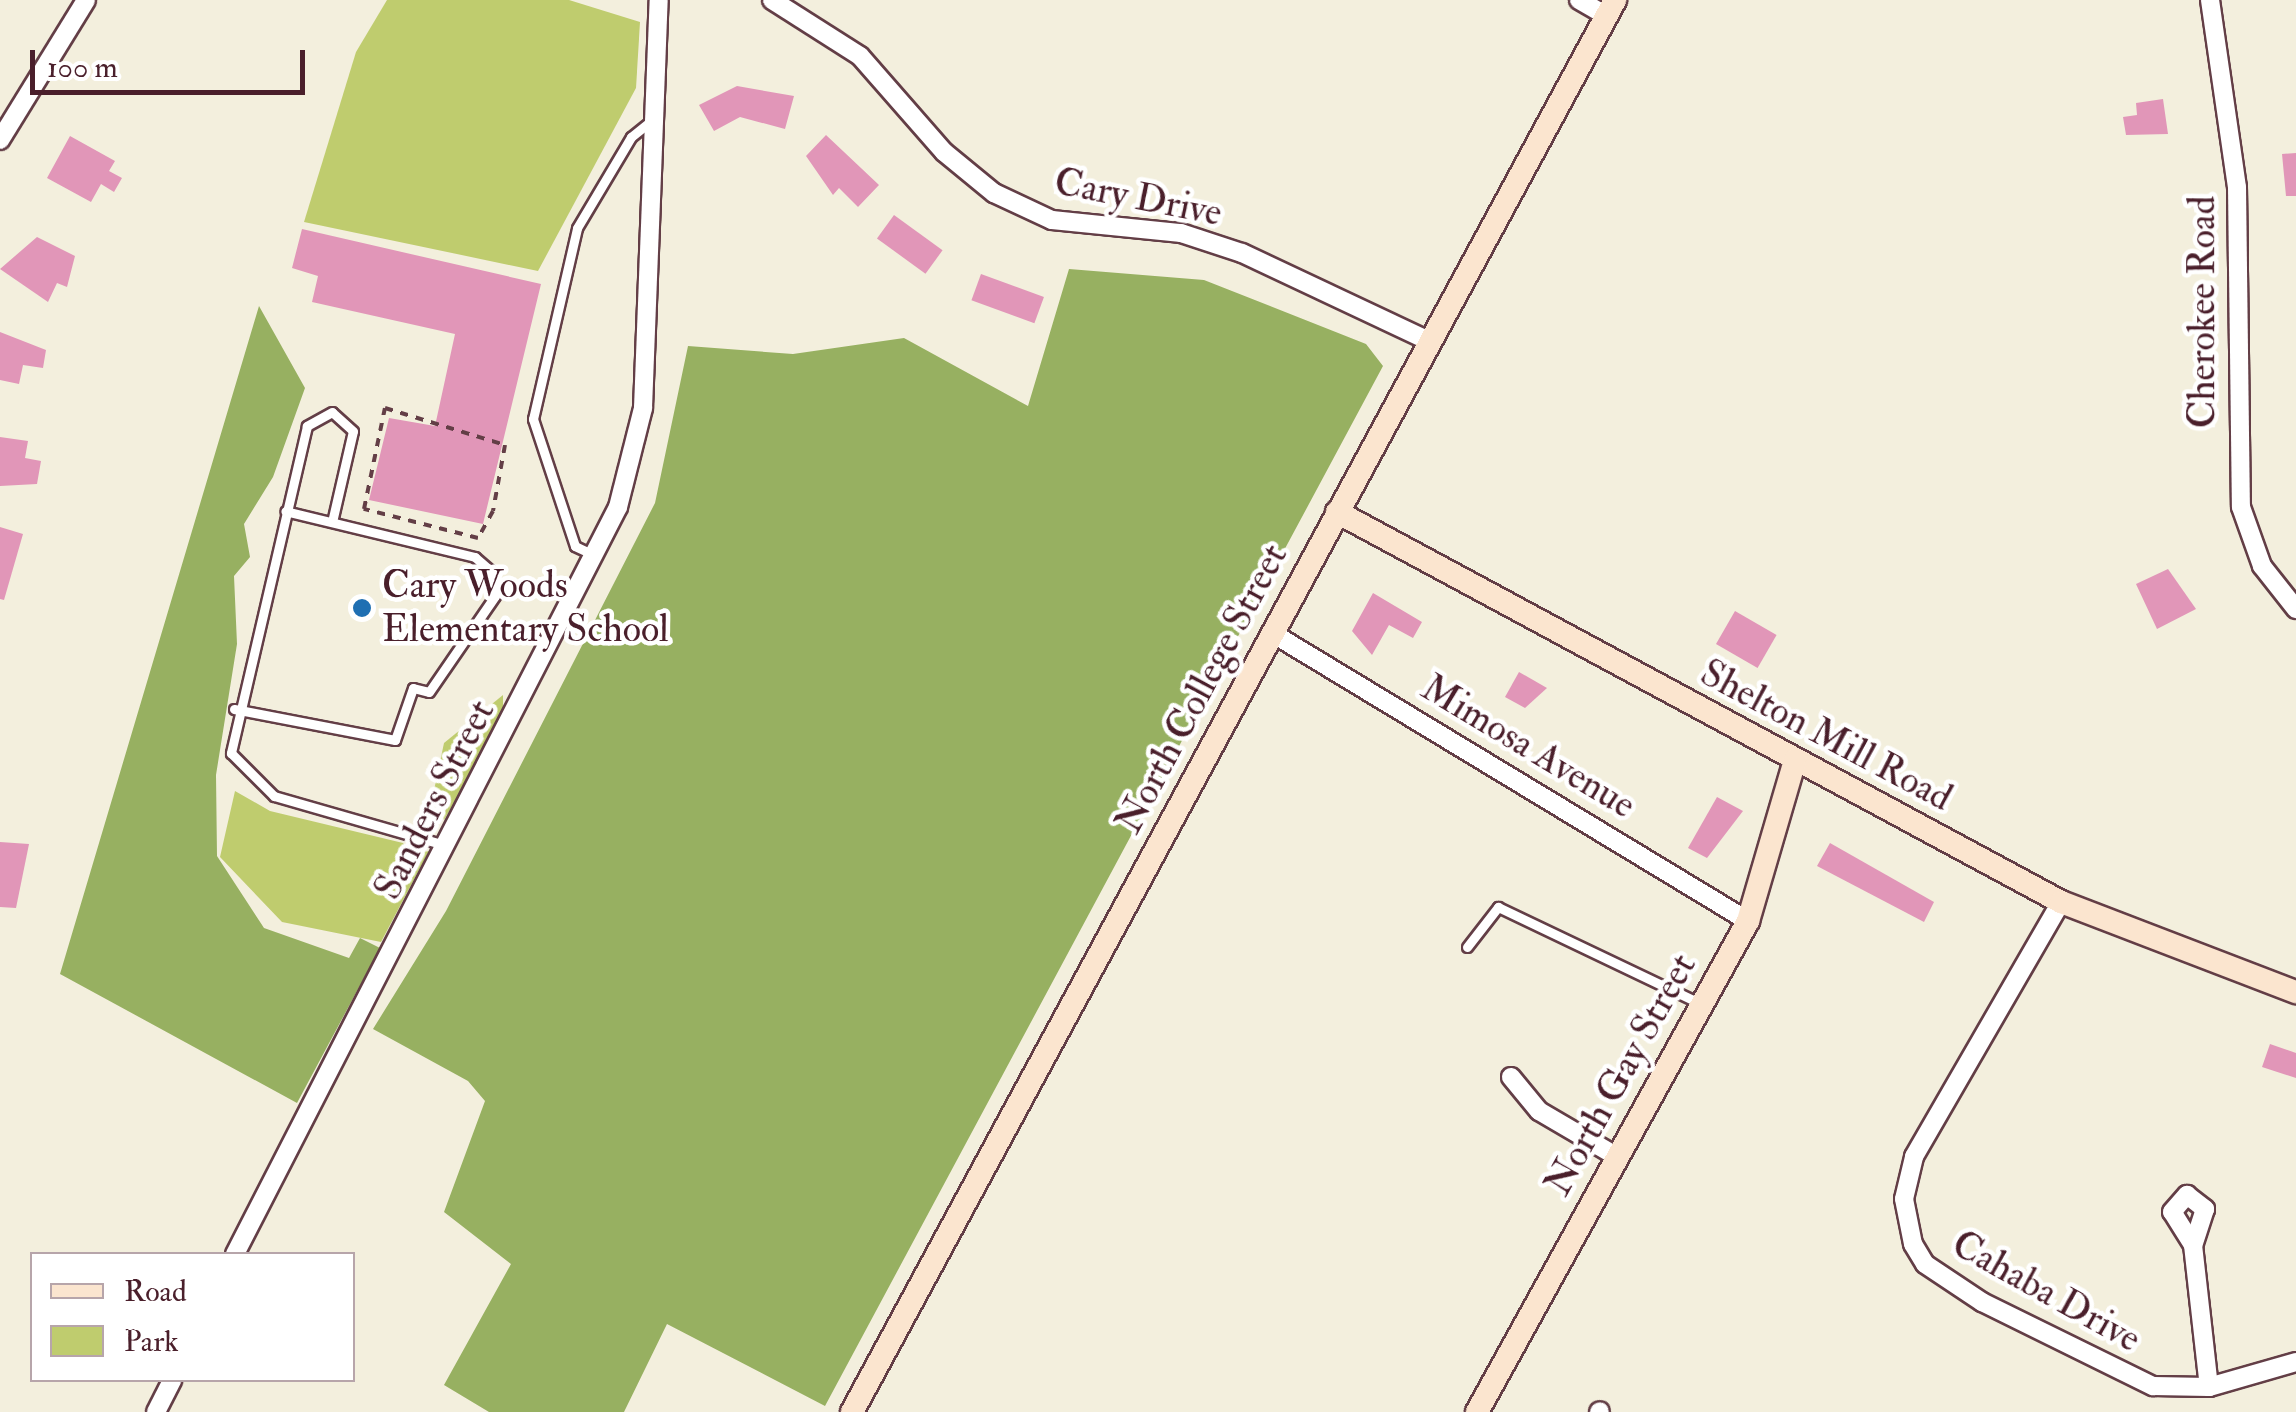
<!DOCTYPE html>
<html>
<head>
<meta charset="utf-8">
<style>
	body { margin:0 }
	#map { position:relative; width:2296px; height:1412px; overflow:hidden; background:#f3efdd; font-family:"IM FELL Double Pica",serif }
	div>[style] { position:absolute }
	.green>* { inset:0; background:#bfcc6e }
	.forest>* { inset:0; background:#97b061 }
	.building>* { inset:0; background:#e196b8; transform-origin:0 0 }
	.path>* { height:4px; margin-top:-2px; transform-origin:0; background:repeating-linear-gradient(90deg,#633e46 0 8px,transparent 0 16px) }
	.roads { filter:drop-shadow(2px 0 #633e46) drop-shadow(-2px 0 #633e46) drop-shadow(0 2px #633e46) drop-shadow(0 -2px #633e46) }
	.lane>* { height:9px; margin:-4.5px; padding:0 4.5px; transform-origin:4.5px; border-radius:4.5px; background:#fff }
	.street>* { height:18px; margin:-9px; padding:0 9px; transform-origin:9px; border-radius:9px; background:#fff }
	.secondary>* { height:22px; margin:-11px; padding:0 11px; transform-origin:11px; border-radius:11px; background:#fbe5cf }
	.dots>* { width:28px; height:28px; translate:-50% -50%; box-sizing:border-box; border:5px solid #fff; border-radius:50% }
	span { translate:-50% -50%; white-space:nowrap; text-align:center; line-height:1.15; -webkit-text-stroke:9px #fff; paint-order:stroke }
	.street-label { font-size:38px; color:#4a1f2b }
	.poi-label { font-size:38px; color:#4a1f2b }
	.left { translate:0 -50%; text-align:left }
	.legend { position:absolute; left:30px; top:1252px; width:325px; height:130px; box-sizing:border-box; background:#fff; border:2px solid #b7a5aa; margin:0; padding:12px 18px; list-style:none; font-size:30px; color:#4a1f2b }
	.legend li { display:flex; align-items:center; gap:20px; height:50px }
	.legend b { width:50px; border:2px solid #b7a5aa }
	.scale { position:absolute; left:30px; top:50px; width:275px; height:45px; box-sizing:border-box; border:5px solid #4a1f2b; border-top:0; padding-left:12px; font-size:30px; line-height:35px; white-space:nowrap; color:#4a1f2b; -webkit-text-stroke:8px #fff; paint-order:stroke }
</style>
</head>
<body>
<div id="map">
	<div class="green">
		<div style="clip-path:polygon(387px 0,569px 0,640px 22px,636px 88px,538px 271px,304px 222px,356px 52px)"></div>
		<div style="clip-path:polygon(503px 695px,503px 718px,444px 820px,433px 795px,444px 743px)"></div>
		<div style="clip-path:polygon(235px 791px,270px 811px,403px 843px,410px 855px,429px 851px,381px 942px,282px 922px,220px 857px)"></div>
	</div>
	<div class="forest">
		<div style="clip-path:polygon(1069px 269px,1204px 280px,1366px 344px,1383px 366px,825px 1406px,667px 1324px,624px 1412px,489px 1412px,444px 1385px,511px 1264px,444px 1212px,485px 1101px,468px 1081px,373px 1029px,446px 911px,655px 503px,688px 346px,793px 354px,904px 338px,1028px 406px)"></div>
		<div style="clip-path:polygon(259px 306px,305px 388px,273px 477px,244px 524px,250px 557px,234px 576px,237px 644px,216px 775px,217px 856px,264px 928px,349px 958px,360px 938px,380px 948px,297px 1103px,60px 974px)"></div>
	</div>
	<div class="building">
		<div style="clip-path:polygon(737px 86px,794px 96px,785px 129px,740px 117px,714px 131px,699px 105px)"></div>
		<div style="clip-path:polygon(2163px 99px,2168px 134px,2126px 135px,2123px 117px,2137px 115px,2136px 103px)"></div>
		<div style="clip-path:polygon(826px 135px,879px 185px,858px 207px,839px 188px,833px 195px,806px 156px)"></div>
		<div style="clip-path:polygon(70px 136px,115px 161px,109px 171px,122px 178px,114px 192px,101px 184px,91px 202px,47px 178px)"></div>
		<div style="clip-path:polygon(2296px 153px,2296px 196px,2286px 196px,2282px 154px)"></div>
		<div style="left:894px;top:215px;width:60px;height:29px;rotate:36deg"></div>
		<div style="clip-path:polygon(302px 229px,541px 284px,483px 524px,369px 500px,389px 418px,435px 426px,455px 334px,312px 302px,318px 276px,292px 268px)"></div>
		<div style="clip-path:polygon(37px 237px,75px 256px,67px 287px,57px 283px,48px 302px,0 269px)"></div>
		<div style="left:981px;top:274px;width:67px;height:28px;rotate:20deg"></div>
		<div style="clip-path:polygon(0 332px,46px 350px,43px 368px,23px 365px,19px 384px,0 380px)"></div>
		<div style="clip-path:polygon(0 437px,28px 441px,25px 458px,41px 461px,37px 484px,0 486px)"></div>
		<div style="clip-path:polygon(0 527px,23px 534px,4px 600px,0 599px)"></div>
		<div style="clip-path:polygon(2168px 569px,2196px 609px,2157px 629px,2136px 584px)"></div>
		<div style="clip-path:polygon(1373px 593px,1422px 622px,1413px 638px,1389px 625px,1372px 655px,1352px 631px)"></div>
		<div style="left:1735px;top:611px;width:48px;height:38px;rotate:30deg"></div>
		<div style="clip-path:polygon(1519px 672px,1547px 688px,1525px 708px,1505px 697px)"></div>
		<div style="clip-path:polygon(1717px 797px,1743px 811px,1707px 858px,1688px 848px)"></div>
		<div style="clip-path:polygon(0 842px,29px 844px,16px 908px,0 907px)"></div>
		<div style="clip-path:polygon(1830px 843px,1934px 902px,1924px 922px,1817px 866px)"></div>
		<div style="clip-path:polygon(2270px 1044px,2296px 1053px,2296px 1078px,2262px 1067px)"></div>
	</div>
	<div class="path">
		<div style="left:385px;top:408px;width:126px;rotate:17.1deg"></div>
		<div style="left:505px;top:445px;width:67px;rotate:100.3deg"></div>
		<div style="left:493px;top:511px;width:31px;rotate:119deg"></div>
		<div style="left:478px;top:538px;width:118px;rotate:-165.7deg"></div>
		<div style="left:364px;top:509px;width:103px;rotate:-78.3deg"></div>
	</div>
	<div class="roads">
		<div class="lane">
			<div style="left:332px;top:522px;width:93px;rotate:-77deg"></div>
			<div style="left:353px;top:431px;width:28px;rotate:-138deg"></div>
			<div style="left:332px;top:412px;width:29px;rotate:151deg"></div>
			<div style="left:307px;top:426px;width:336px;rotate:103.1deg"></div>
			<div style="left:231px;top:753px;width:61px;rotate:45deg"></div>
			<div style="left:274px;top:796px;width:178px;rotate:16deg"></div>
			<div style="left:594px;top:555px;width:21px;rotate:-155deg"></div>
			<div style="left:575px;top:546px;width:134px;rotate:-108.3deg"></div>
			<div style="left:533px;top:419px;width:196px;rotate:-77deg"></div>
			<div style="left:577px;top:228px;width:106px;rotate:-59.3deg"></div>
			<div style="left:631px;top:137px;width:28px;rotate:-39deg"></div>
			<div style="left:234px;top:709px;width:164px;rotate:10.9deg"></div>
			<div style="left:395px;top:740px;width:55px;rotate:-70.9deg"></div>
			<div style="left:413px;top:688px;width:16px;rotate:14deg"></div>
			<div style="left:429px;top:692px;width:116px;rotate:-55.5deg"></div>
			<div style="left:495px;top:596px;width:24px;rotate:-97deg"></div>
			<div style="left:492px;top:572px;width:23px;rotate:-139deg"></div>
			<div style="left:475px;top:557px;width:195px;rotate:-166.4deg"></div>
			<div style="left:1467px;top:947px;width:51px;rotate:-52.2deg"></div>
			<div style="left:1498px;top:907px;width:225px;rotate:25.5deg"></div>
		</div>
		<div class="street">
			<div style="left:772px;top:0;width:104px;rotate:32.5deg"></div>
			<div style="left:860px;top:56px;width:128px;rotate:48.8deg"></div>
			<div style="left:944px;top:152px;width:65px;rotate:39.4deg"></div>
			<div style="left:994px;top:193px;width:64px;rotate:25deg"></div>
			<div style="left:1052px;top:220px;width:130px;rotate:5.8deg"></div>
			<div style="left:1181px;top:233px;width:64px;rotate:18.2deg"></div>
			<div style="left:1242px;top:253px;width:209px;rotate:25.2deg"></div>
			<div style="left:1579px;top:0;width:32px;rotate:30deg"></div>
			<div style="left:2210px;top:0;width:189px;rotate:81.8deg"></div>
			<div style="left:2237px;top:187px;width:320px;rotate:89.3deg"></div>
			<div style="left:2241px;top:507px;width:63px;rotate:70.4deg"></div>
			<div style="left:2262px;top:566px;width:55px;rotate:51.7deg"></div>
			<div style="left:0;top:140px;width:164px;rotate:-58.4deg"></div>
			<div style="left:1272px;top:633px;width:556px;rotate:31.18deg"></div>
			<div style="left:2061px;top:902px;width:294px;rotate:120deg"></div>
			<div style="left:1914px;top:1157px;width:43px;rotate:103.4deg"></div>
			<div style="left:1904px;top:1199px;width:46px;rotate:78.7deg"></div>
			<div style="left:1913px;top:1244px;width:23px;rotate:59deg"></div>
			<div style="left:1925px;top:1264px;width:69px;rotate:33.7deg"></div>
			<div style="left:1982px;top:1302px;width:191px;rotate:26.2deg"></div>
			<div style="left:2153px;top:1386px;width:56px;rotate:1deg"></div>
			<div style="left:2209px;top:1387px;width:91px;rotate:-16deg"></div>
			<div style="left:1511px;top:1077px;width:44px;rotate:50.5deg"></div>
			<div style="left:1539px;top:1111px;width:89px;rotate:30.3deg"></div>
			<div style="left:2187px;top:1195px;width:23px;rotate:38deg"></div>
			<div style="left:2205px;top:1209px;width:38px;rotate:108deg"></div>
			<div style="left:2193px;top:1245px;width:39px;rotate:-122deg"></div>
			<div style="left:2172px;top:1212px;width:23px;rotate:-49deg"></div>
			<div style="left:2193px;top:1245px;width:143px;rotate:83.6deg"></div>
			<div style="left:235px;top:1254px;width:839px;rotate:-62.85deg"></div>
			<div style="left:618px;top:507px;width:102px;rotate:-75.8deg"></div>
			<div style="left:643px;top:408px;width:408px;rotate:-87.8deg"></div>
			<div style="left:156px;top:1412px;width:36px;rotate:-63deg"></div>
			<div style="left:1599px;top:1412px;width:1px;rotate:-45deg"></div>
		</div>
		<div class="secondary">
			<div style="left:1337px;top:512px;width:822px;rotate:28.31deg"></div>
			<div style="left:2061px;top:902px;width:252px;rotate:21deg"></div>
			<div style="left:852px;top:1412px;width:1605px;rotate:-61.61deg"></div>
			<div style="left:1477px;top:1412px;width:561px;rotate:-61.1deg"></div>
			<div style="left:1748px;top:921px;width:168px;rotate:-73.7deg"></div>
		</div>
	</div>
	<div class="dots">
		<div style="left:362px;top:608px;background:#1f6fb2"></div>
	</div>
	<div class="street-label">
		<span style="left:1138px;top:198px;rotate:11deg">Cary Drive</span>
		<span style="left:2203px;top:312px;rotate:-90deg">Cherokee Road</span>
		<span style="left:1202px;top:689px;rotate:-62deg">North College Street</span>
		<span style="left:1826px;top:736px;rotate:28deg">Shelton Mill Road</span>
		<span style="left:1528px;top:747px;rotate:31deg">Mimosa Avenue</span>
		<span style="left:435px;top:800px;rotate:-63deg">Sanders Street</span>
		<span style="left:1621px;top:1075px;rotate:-61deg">North Gay Street</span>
		<span style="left:2046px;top:1292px;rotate:29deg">Cahaba Drive</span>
	</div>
	<div class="poi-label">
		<span class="left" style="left:382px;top:608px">Cary Woods<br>Elementary School</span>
	</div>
	<ul class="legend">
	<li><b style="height:12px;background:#fbe5cf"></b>Road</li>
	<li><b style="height:28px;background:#bfcc6e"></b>Park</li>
	</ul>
	<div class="scale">100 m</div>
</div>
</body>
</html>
